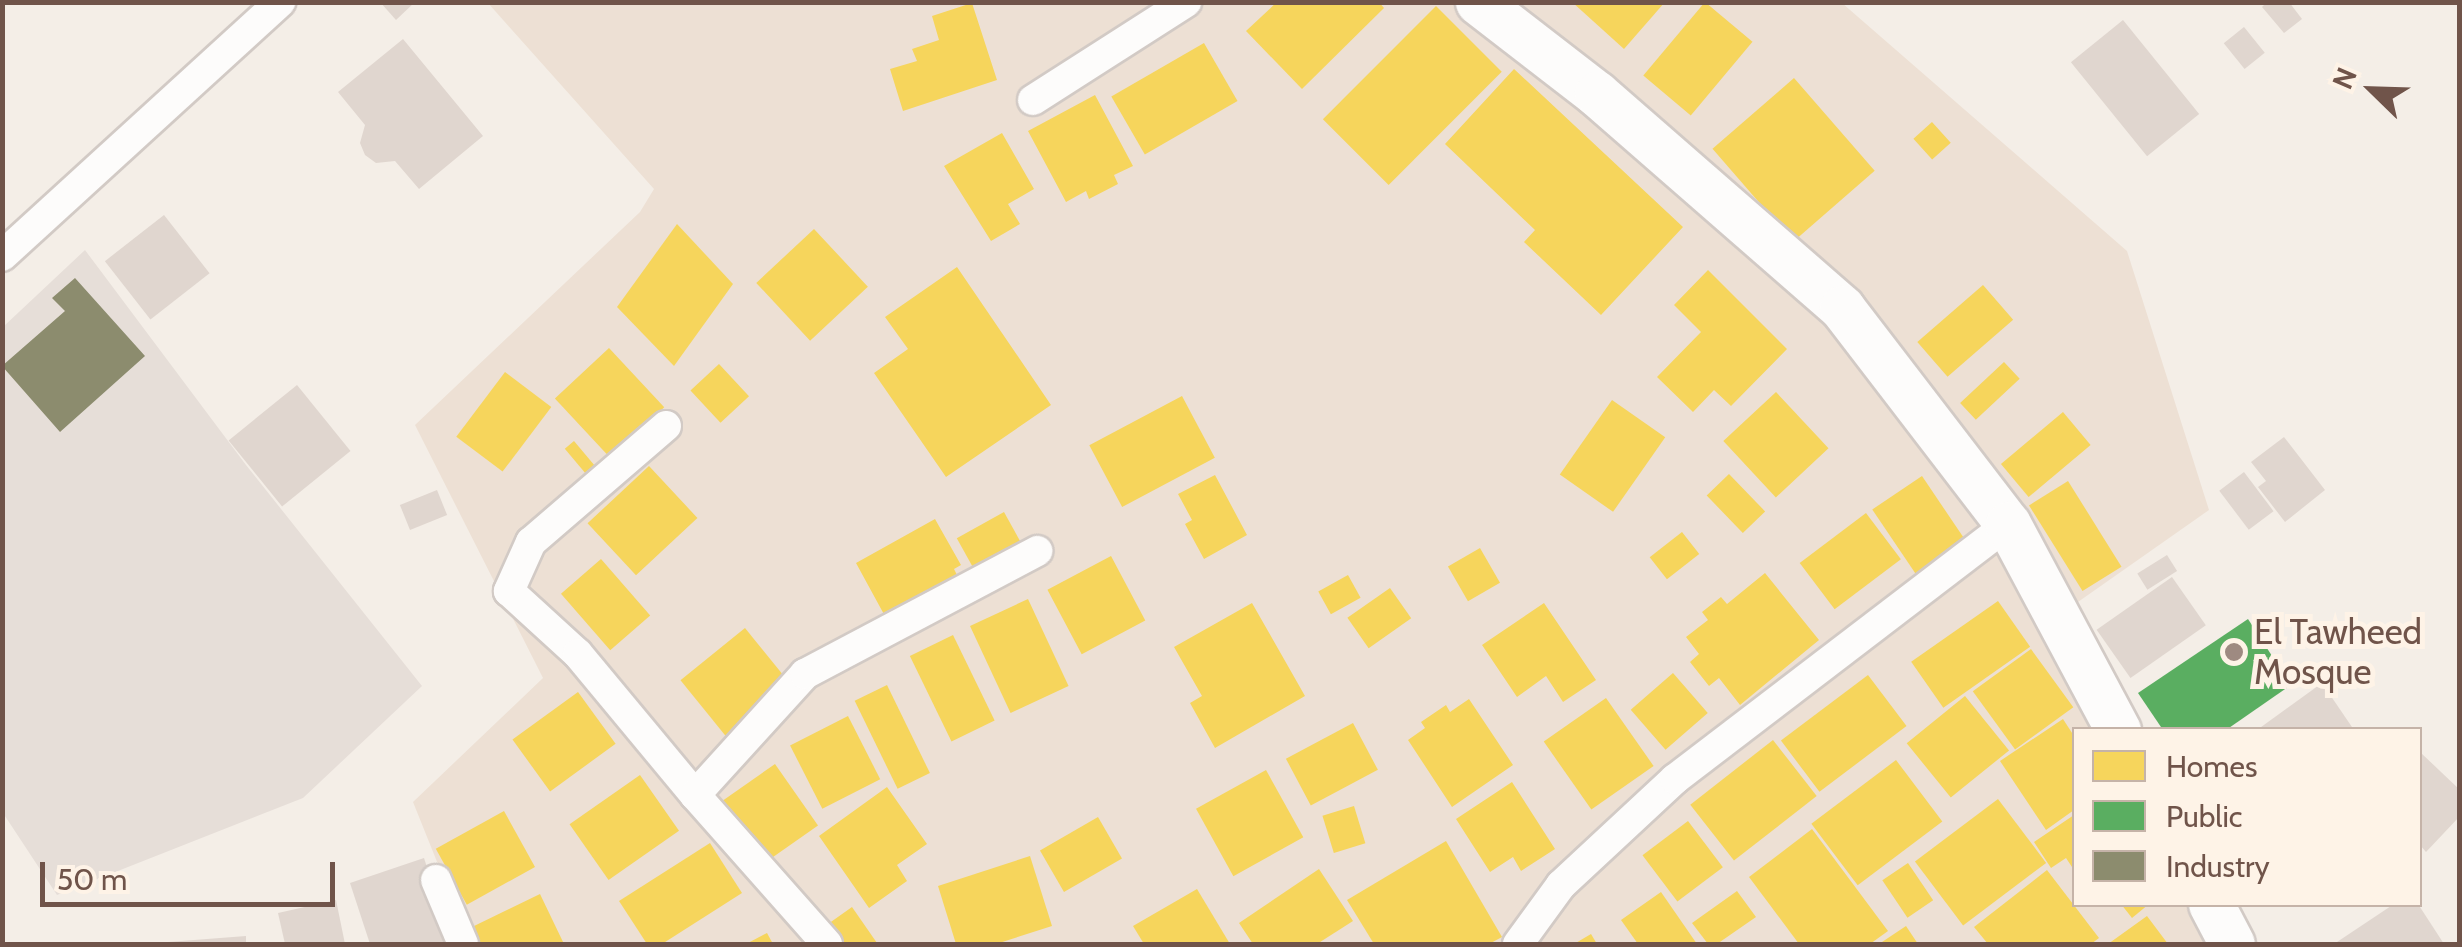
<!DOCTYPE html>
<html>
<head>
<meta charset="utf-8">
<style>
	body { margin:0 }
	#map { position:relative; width:2462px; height:947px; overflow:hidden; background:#f4eee7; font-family:Cabin,sans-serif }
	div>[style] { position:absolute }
	.residential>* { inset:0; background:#ede0d4 }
	.industrial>* { inset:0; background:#e6ded8 }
	.homes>* { inset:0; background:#f6d55c; transform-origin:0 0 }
	.public>* { inset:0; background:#5aae61 }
	.industry>* { inset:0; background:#8c8c6e }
	.building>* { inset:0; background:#e0d6cf; transform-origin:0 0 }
	.roads { filter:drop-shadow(2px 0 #d2cac5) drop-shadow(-2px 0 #d2cac5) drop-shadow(0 2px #d2cac5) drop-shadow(0 -2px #d2cac5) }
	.street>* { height:30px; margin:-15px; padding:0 15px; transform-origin:15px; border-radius:15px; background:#fdfcfb }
	.secondary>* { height:45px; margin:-22.5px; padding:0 22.5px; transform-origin:22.5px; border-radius:22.5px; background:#fdfcfb }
	.dots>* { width:28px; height:28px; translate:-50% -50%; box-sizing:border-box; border:5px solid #fef3e7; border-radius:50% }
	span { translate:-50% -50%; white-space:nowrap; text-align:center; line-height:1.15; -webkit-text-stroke:10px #fef3e7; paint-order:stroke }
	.poi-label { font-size:35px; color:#70544a }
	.left { translate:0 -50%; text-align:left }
	.frame { position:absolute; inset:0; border:5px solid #70544a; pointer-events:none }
	.legend { position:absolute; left:2072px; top:727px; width:350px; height:180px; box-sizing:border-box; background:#fef3e7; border:2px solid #c5b3a8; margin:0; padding:12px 18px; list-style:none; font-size:30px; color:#70544a }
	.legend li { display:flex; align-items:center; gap:20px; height:50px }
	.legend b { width:50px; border:2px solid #c5b3a8 }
	.north { position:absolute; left:2322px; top:40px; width:100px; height:100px; -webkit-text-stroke:8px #fef3e7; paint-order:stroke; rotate:293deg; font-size:28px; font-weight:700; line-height:40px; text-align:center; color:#70544a }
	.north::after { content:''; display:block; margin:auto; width:35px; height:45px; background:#70544a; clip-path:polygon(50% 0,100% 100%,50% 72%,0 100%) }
	.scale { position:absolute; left:40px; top:862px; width:295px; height:45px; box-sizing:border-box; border:5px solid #70544a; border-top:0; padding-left:12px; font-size:30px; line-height:35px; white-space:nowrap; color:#70544a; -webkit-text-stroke:8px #fef3e7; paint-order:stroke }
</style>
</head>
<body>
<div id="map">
	<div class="residential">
		<div style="clip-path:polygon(488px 3px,1842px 3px,2127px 251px,2209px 510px,2068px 609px,2133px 729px,2074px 730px,2074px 904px,2228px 905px,2250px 944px,470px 944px,413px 802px,543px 678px,415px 425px,640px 212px,654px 189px)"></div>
	</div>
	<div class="industrial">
		<div style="clip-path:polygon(85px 250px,246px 465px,422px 686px,303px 798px,57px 895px,3px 813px,3px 327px)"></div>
	</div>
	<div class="homes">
		<div style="clip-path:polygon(1277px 2px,1379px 2px,1384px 8px,1302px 89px,1246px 31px)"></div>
		<div style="clip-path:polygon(1572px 2px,1665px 2px,1624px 49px)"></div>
		<div style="left:1705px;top:2px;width:62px;height:96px;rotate:40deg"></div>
		<div style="clip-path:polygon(972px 3px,997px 80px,903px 111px,890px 69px,917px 61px,912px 49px,939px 40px,932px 16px)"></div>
		<div style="left:1436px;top:6px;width:93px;height:160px;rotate:45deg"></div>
		<div style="left:1204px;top:43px;width:67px;height:107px;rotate:60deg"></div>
		<div style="clip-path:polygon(1514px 69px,1683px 227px,1601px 315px,1524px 242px,1535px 230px,1445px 144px)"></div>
		<div style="left:1794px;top:78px;width:123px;height:108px;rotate:49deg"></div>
		<div style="clip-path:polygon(1095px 95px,1133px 166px,1114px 175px,1118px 184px,1089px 199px,1086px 191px,1066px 202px,1028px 131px)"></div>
		<div style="left:1932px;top:122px;width:28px;height:25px;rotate:48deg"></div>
		<div style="clip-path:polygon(1002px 133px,1034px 189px,1008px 204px,1020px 224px,991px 241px,944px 166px)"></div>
		<div style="clip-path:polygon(677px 224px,733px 284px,674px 366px,617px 307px)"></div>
		<div style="left:814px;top:229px;width:79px;height:79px;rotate:47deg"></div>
		<div style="clip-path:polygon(957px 267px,1051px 405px,946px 477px,874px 373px,908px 349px,885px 317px)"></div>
		<div style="clip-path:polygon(1708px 270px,1787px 349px,1731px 406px,1714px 390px,1693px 412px,1657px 377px,1701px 332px,1674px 305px)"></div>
		<div style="left:1983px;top:285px;width:46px;height:87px;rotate:49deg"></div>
		<div style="left:609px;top:348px;width:81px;height:74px;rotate:47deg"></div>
		<div style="left:2004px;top:362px;width:23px;height:60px;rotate:47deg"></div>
		<div style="left:719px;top:364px;width:44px;height:39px;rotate:47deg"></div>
		<div style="left:505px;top:372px;width:58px;height:81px;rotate:37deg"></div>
		<div style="left:1776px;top:392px;width:77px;height:72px;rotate:47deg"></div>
		<div style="left:1182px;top:396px;width:70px;height:105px;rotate:62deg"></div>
		<div style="left:1612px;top:400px;width:65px;height:91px;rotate:35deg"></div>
		<div style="left:2063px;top:412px;width:43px;height:81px;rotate:50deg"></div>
		<div style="left:574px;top:441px;width:34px;height:12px;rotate:50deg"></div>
		<div style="left:649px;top:466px;width:71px;height:84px;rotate:47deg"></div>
		<div style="left:1729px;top:474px;width:52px;height:31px;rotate:46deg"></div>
		<div style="clip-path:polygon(1215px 475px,1247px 535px,1204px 559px,1185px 524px,1192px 520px,1178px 494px)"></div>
		<div style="left:1922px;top:476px;width:80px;height:60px;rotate:56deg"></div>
		<div style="left:2068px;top:481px;width:101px;height:46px;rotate:58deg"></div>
		<div style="left:1004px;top:512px;width:41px;height:54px;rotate:61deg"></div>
		<div style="left:1866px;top:513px;width:58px;height:83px;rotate:53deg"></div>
		<div style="clip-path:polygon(935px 519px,961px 565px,954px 569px,964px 589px,892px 629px,856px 563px)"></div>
		<div style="left:1682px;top:532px;width:28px;height:41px;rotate:52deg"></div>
		<div style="left:1480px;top:548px;width:40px;height:37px;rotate:60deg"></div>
		<div style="left:1111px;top:556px;width:73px;height:72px;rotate:62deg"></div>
		<div style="left:601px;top:559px;width:75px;height:53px;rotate:49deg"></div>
		<div style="clip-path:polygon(1765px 573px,1819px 640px,1740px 705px,1719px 678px,1709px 686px,1690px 662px,1699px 654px,1686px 637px,1708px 620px,1702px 612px,1721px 597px,1727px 604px)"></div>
		<div style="left:1348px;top:575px;width:26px;height:34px;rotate:61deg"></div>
		<div style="left:1390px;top:588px;width:37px;height:52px;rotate:55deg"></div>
		<div style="left:1028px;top:599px;width:96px;height:64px;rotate:65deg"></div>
		<div style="left:1998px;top:601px;width:56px;height:106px;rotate:55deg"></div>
		<div style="clip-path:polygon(1252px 603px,1305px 696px,1215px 748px,1190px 703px,1202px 696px,1174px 647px)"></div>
		<div style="clip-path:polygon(1544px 603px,1596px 680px,1563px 702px,1546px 676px,1517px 697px,1482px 645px)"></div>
		<div style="left:745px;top:628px;width:76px;height:83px;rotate:51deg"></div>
		<div style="left:953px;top:635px;width:95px;height:48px;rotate:64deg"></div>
		<div style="left:2031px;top:649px;width:72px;height:72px;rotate:54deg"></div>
		<div style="left:1673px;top:673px;width:53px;height:56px;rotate:49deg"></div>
		<div style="left:1868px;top:675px;width:64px;height:109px;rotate:53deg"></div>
		<div style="left:887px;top:685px;width:98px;height:36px;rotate:64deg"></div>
		<div style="left:578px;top:692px;width:64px;height:81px;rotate:54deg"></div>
		<div style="left:1965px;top:696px;width:70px;height:75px;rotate:51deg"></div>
		<div style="left:1606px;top:698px;width:83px;height:76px;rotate:55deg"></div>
		<div style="clip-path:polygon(1469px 699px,1513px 765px,1452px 807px,1408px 740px,1425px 728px,1421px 722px,1446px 705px,1450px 712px)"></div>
		<div style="left:848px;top:716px;width:71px;height:65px;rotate:63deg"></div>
		<div style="clip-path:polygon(2063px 719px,2074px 736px,2074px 810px,2046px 830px,2000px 761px)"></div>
		<div style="left:1353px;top:723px;width:53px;height:76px;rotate:62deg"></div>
		<div style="left:1773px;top:740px;width:71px;height:105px;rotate:52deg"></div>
		<div style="left:1896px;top:760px;width:77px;height:106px;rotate:53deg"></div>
		<div style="left:775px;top:764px;width:75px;height:64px;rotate:55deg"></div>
		<div style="left:1266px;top:770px;width:77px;height:80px;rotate:61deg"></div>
		<div style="left:640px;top:775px;width:68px;height:86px;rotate:55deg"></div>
		<div style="clip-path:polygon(1512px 782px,1555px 849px,1521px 871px,1513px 857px,1490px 872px,1456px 819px)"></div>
		<div style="clip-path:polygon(887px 787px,927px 844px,897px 865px,907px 881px,869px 908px,819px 836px)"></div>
		<div style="left:1998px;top:799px;width:80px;height:104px;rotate:53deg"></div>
		<div style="left:1354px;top:806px;width:39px;height:33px;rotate:73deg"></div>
		<div style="left:504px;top:811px;width:64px;height:78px;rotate:61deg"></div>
		<div style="clip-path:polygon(2074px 815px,2074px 870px,2066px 858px,2051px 868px,2034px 842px)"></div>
		<div style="left:1098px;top:817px;width:48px;height:67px;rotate:60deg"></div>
		<div style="left:1688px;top:821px;width:58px;height:57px;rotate:53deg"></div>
		<div style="clip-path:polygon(1812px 829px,1888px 931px,1870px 944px,1799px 944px,1749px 877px)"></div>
		<div style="clip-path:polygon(1446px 841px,1502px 937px,1489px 944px,1374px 944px,1347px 900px)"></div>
		<div style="clip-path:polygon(710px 843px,742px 893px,662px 944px,647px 944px,619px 901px)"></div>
		<div style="clip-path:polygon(1030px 856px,1052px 926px,996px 944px,956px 944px,938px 886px)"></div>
		<div style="left:1908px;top:863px;width:45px;height:31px;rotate:56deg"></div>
		<div style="clip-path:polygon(1319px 869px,1353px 921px,1317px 944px,1253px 944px,1239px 923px)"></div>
		<div style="clip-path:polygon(2047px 870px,2099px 938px,2091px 944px,1988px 944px,1974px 927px)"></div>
		<div style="clip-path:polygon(1197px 889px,1230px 944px,1144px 944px,1133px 926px)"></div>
		<div style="clip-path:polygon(1737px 891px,1756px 917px,1717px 944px,1708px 944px,1692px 923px)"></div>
		<div style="clip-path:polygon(1661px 892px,1697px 944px,1638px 944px,1621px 920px)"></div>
		<div style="clip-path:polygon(540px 894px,564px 944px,480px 944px,472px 927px)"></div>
		<div style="clip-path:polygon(2121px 904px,2149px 904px,2132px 918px)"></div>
		<div style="clip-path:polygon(852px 907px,877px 943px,874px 944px,842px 944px,828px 924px)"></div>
		<div style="clip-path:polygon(2147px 916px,2168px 944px,2108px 944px)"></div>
		<div style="clip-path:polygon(1906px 926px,1918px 944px,1879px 944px)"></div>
		<div style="clip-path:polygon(767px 933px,773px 944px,746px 944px)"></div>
		<div style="clip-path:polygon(1591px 934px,1597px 944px,1574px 944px)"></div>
	</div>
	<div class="public">
		<div style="clip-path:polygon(2248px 619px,2291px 685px,2226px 730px,2163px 730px,2138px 693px)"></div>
	</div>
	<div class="industry">
		<div style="clip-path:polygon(75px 278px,145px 356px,60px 432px,2px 366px,65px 311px,52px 298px)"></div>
	</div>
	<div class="building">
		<div style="clip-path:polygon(380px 2px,415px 2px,396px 20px)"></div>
		<div style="clip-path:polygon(2267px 2px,2289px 2px,2302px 19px,2284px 33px,2262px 7px)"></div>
		<div style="left:2123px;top:20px;width:121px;height:67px;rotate:51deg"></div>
		<div style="left:2244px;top:27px;width:33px;height:26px;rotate:51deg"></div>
		<div style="clip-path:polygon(403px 39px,483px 136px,419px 189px,395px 161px,376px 163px,365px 155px,360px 143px,365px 125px,338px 92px)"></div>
		<div style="left:164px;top:215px;width:74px;height:75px;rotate:52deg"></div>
		<div style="left:297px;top:385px;width:85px;height:88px;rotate:51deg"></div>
		<div style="clip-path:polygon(2284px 437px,2325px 490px,2285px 522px,2258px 487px,2266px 481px,2251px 462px)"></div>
		<div style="left:2244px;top:472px;width:49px;height:31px;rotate:53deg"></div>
		<div style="left:437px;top:490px;width:27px;height:40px;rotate:68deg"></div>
		<div style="left:2167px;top:555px;width:19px;height:35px;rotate:58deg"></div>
		<div style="left:2172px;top:577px;width:59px;height:92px;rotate:55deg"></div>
		<div style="clip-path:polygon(2322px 683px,2354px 730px,2257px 730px)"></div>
		<div style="clip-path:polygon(2420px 752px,2460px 790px,2460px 816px,2426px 852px,2420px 845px)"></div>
		<div style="clip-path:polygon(424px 858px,451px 942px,370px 944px,350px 883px)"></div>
		<div style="clip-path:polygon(336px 900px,345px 944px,285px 944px,278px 913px)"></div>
		<div style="clip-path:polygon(2394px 904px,2418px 904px,2444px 944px,2334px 944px)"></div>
		<div style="clip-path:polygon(246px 936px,246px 944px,168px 944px,168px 942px)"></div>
	</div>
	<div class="roads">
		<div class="street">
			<div style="left:1033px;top:100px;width:182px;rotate:-32.6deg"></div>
			<div style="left:2px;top:256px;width:377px;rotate:-42.4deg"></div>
			<div style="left:666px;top:426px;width:178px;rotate:139.3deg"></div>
			<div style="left:531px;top:542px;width:54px;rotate:114.2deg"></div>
			<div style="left:509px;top:591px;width:93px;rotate:42.4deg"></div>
			<div style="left:578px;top:654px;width:183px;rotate:50.3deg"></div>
			<div style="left:436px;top:880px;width:69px;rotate:67.1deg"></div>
			<div style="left:827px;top:944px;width:199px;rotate:-131.5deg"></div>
			<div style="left:695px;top:795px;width:164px;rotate:-47.7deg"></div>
			<div style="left:805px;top:674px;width:263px;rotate:-27.9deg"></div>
			<div style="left:1518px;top:944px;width:73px;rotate:-53.9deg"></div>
			<div style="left:1561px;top:885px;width:156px;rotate:-42.9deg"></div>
			<div style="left:1675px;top:779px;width:419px;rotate:-37.4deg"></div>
		</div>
		<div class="secondary">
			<div style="left:1478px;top:2px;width:150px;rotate:37.7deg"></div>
			<div style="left:1597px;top:94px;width:325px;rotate:41.1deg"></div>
			<div style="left:1842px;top:308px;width:272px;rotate:52.5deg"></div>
			<div style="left:2008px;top:524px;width:234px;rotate:61.9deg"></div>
			<div style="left:2211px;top:904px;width:45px;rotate:62.3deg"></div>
		</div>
	</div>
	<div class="dots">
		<div style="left:2234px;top:652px;background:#9e8a81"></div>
	</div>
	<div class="poi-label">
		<span class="left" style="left:2254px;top:652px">El Tawheed<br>Mosque</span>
	</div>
	<div class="frame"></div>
	<ul class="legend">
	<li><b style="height:28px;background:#f6d55c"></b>Homes</li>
	<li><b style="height:28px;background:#5aae61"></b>Public</li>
	<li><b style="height:28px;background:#8c8c6e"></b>Industry</li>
	</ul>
	<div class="north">N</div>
	<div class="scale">50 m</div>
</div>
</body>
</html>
